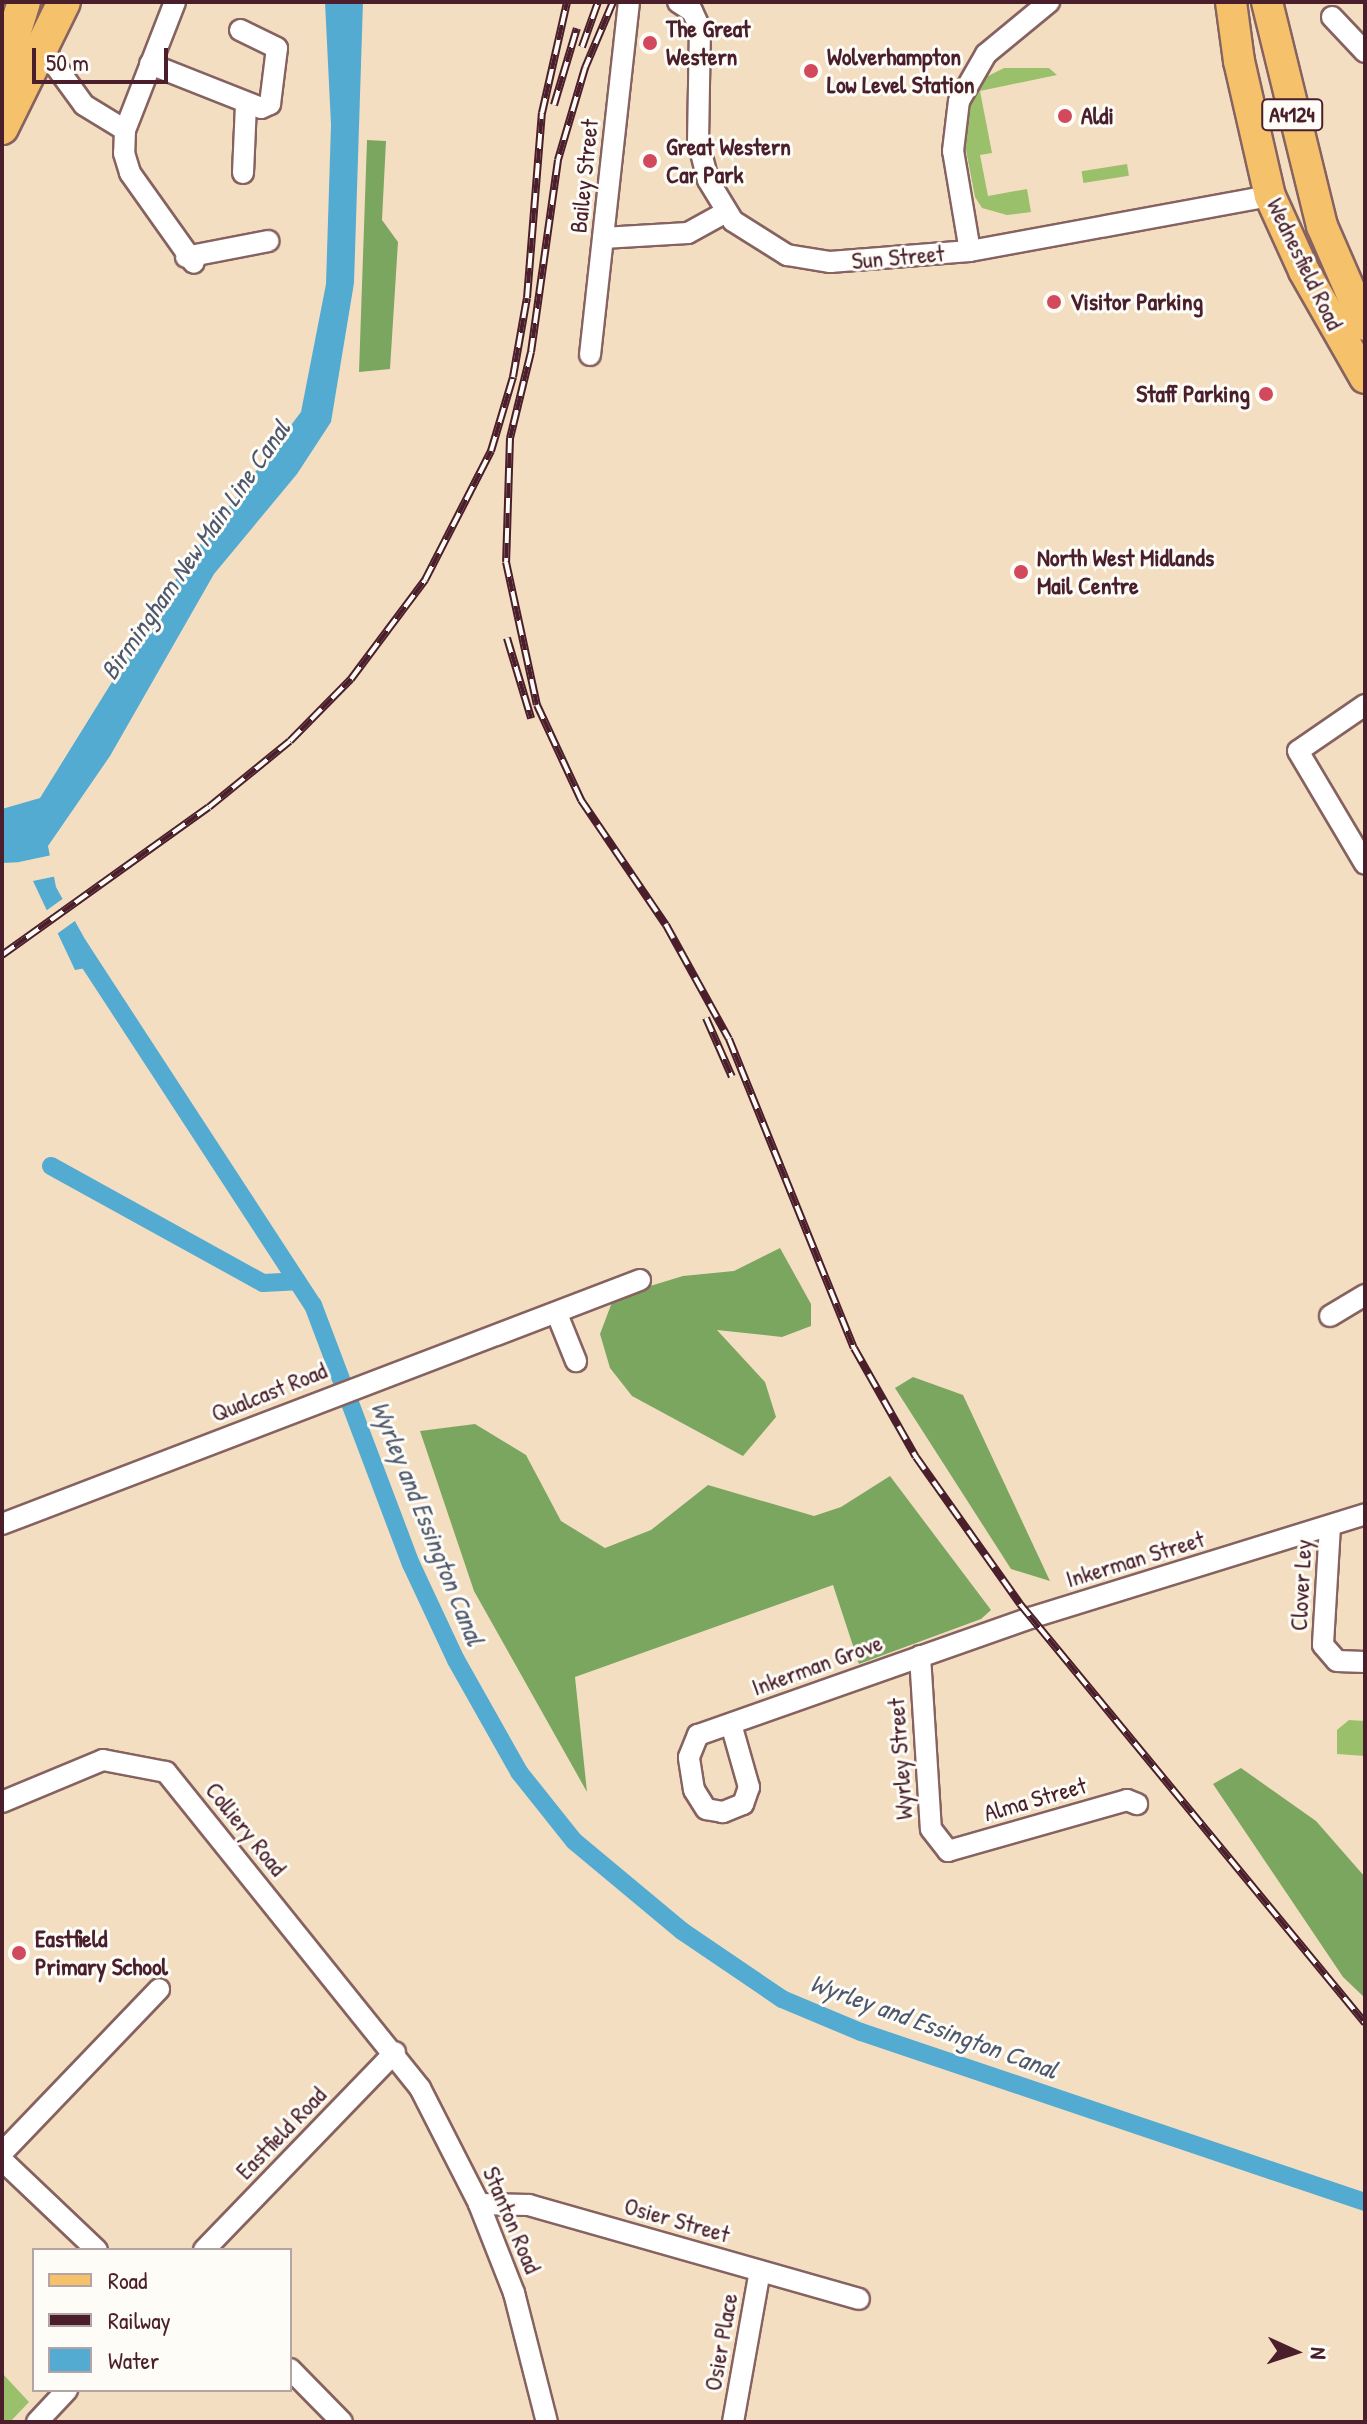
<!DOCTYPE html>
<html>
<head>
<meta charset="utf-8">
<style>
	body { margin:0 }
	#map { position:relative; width:1367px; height:2424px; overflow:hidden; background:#f4dec2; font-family:"Patrick Hand",sans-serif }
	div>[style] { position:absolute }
	.green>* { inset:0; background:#9ac06b; transform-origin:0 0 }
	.forest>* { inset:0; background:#7ba65f }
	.water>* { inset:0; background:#54abd1 }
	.pier>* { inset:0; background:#f4dec2 }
	.canal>* { height:18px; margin:-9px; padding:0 9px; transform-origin:9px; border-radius:9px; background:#54abd1 }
	.roads { filter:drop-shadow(2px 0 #866260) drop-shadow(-2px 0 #866260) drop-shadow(0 2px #866260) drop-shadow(0 -2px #866260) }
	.minor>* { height:20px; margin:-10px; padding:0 10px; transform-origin:10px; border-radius:10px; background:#fff }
	.primary>* { height:30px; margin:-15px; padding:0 15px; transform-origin:15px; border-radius:15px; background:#f5c16b }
	.trunk>* { height:32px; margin:-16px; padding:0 16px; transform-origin:16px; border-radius:16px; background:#f5c16b }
	.rail>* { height:8px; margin-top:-4px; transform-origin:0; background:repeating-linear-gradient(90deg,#fdfcf7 0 15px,#4a1f2b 0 30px); box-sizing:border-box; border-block:2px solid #4a1f2b }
	.dots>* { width:22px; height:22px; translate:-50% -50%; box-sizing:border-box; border:4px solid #fdfcf7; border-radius:50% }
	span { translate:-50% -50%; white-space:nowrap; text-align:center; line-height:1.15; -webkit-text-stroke:6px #fdfcf7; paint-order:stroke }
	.shield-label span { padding:2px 6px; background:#fdfcf7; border:2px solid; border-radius:6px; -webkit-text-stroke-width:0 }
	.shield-label { font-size:22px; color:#4a1f2b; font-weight:700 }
	.poi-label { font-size:24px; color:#4a1f2b; font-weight:700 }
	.left { translate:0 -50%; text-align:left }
	.right { translate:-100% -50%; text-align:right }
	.street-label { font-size:24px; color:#4a1f2b }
	.water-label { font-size:26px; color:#4e576d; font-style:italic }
	.frame { position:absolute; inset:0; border:4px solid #4a1f2b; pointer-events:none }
	.legend { position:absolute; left:32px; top:2248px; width:260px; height:144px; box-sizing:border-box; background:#fdfcf7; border:2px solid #b5a4a5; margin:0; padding:10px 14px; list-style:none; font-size:24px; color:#4a1f2b }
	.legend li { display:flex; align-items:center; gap:16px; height:40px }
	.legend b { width:40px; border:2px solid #b5a4a5 }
	.north { position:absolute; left:1255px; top:2312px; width:80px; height:80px; -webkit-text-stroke:6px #fdfcf7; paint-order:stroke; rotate:93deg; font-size:22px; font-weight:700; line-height:32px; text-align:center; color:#4a1f2b }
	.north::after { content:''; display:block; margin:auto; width:28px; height:36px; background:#4a1f2b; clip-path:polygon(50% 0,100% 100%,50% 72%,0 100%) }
	.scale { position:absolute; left:32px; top:48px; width:136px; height:36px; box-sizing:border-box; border:4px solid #4a1f2b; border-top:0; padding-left:10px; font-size:24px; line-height:28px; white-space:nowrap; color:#4a1f2b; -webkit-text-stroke:6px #fdfcf7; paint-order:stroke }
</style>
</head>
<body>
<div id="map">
	<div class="green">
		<div style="clip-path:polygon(1004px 68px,1049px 68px,1057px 75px,980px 91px,992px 153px,980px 155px,988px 196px,1027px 189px,1031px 212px,1007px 215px,982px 208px,975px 197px,965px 145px,972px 97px,980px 80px)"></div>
		<div style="left:1127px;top:164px;width:12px;height:46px;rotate:81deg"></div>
		<div style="clip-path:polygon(1349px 1720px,1365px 1721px,1365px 1756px,1337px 1754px,1337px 1730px)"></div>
		<div style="clip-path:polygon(2px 2373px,29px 2402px,10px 2422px,2px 2422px)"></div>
	</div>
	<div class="forest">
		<div style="clip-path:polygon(367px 140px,386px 141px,382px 220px,398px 242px,390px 369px,359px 372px)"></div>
		<div style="clip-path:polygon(780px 1248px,811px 1304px,811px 1326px,782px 1337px,717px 1330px,765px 1382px,776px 1417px,743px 1456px,632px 1396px,610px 1368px,600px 1334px,614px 1297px,683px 1276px,734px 1271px)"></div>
		<div style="clip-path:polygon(913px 1377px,963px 1395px,1050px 1581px,1011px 1569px,895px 1388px)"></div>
		<div style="clip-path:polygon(475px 1424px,526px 1455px,561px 1521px,605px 1548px,651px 1530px,708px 1485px,814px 1516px,841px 1507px,890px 1476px,991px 1610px,981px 1619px,859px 1664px,833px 1585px,575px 1677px,587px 1792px,474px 1591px,420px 1431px)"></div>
		<div style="clip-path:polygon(1241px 1768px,1316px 1821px,1365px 1877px,1365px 1998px,1343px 1977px,1213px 1784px)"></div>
	</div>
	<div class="water">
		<div style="clip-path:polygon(325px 2px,363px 2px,354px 283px,331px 422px,297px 474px,214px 574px,110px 756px,48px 846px,56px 887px,91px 950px,91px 967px,75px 970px,24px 862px,2px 863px,2px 809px,40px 798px,184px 566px,301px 412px,326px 284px,331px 125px)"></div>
	</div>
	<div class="pier">
		<div style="clip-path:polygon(52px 855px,57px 876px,28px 882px,19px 862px)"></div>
		<div style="clip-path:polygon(68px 895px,79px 918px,54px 936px,43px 913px)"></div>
	</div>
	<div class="canal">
		<div style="left:78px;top:945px;width:430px;rotate:56.9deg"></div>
		<div style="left:313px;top:1305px;width:277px;rotate:69.3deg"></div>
		<div style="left:411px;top:1564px;width:106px;rotate:64.9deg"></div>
		<div style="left:456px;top:1660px;width:129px;rotate:60.6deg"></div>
		<div style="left:519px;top:1772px;width:88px;rotate:51.4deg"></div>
		<div style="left:574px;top:1841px;width:141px;rotate:39.8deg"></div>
		<div style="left:682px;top:1931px;width:121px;rotate:34.2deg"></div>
		<div style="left:782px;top:1999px;width:86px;rotate:22.7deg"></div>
		<div style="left:861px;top:2032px;width:532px;rotate:18.64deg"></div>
		<div style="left:51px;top:1166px;width:242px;rotate:28.9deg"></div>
		<div style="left:263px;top:1283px;width:34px;rotate:-3deg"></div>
	</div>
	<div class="roads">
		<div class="minor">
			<div style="left:175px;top:2px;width:137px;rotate:111.3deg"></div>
			<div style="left:125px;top:130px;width:23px;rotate:92deg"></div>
			<div style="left:124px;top:153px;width:21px;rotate:73deg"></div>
			<div style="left:130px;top:173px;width:110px;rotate:54.6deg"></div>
			<div style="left:678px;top:2px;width:17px;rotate:33deg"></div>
			<div style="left:692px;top:11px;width:19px;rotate:65deg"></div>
			<div style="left:700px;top:28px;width:113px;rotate:91deg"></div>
			<div style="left:698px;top:141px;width:40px;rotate:75.6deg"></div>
			<div style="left:708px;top:180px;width:48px;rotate:58.6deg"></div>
			<div style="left:733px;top:221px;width:64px;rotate:32.2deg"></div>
			<div style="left:787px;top:255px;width:44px;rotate:9.2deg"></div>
			<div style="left:830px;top:262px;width:140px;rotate:-4.5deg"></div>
			<div style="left:970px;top:251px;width:305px;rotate:-10.4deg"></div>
			<div style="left:1332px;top:17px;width:48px;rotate:46.7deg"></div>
			<div style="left:29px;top:54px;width:24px;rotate:17deg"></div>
			<div style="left:52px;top:61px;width:54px;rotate:54deg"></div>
			<div style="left:84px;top:105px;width:48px;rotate:31.4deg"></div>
			<div style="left:150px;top:64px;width:119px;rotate:21.6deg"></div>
			<div style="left:261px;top:108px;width:10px;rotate:-24deg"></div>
			<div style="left:270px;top:104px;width:56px;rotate:-82.9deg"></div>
			<div style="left:277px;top:48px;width:41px;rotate:-154.1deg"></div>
			<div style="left:243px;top:173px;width:70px;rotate:-87.5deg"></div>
			<div style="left:603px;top:238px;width:85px;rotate:-3.4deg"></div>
			<div style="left:688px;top:233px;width:43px;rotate:-28.9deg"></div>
			<div style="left:970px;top:251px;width:101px;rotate:-99.6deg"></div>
			<div style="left:953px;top:151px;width:50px;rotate:-83.2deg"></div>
			<div style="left:959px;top:101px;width:54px;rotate:-60.1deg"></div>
			<div style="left:986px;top:54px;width:82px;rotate:-39.5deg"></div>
			<div style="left:186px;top:257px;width:84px;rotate:-11deg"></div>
			<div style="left:590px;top:355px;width:355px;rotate:-83.7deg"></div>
			<div style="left:1365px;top:705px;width:81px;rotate:145.5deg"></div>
			<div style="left:1298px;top:751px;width:131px;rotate:59.3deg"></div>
			<div style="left:557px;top:1314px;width:51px;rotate:68deg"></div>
			<div style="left:1330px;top:1316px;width:41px;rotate:-31deg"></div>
			<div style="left:2px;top:1524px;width:683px;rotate:-20.93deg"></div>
			<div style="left:1330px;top:1526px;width:119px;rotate:93.4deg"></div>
			<div style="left:1323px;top:1645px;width:21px;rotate:49deg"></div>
			<div style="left:1337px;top:1661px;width:28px;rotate:2deg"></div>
			<div style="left:920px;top:1656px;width:173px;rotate:86.4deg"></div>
			<div style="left:931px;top:1829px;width:28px;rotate:52deg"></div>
			<div style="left:948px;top:1851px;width:186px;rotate:-15.9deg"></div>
			<div style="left:1127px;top:1800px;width:11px;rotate:22deg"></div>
			<div style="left:731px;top:1724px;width:66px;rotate:74.1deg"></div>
			<div style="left:749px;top:1787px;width:18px;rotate:109deg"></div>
			<div style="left:743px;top:1804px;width:22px;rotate:158deg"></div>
			<div style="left:723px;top:1812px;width:17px;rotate:-170deg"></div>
			<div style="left:706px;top:1809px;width:22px;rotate:-122deg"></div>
			<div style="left:694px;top:1790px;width:33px;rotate:-99deg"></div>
			<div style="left:689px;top:1757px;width:24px;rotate:-68deg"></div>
			<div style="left:698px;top:1735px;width:352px;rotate:-19.4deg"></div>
			<div style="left:1030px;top:1618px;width:351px;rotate:-17.2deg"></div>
			<div style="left:2px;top:1802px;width:109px;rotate:-22.6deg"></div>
			<div style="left:103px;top:1760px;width:64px;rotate:10.8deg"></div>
			<div style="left:166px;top:1772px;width:405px;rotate:51.2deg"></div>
			<div style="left:420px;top:2088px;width:130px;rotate:63deg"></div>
			<div style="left:479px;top:2204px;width:96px;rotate:68.5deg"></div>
			<div style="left:514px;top:2293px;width:133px;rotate:75.7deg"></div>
			<div style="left:2px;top:2153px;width:227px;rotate:-46.2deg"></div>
			<div style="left:2px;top:2160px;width:131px;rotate:43.5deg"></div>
			<div style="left:479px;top:2204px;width:50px;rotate:1.1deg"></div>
			<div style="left:529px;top:2205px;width:343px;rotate:15.9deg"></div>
			<div style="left:204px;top:2250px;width:275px;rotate:-46deg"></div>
			<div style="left:290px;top:2369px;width:74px;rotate:45.5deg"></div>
			<div style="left:37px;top:2422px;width:44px;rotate:-46.8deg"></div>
			<div style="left:733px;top:2422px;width:153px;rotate:-79.9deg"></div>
		</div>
		<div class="primary">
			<div style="left:1231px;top:2px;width:60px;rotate:82.3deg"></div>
			<div style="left:1239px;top:61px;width:139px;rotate:77.1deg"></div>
			<div style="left:1270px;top:196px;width:82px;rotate:65.6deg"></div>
			<div style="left:1304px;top:271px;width:123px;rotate:60.3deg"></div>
			<div style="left:1267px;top:2px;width:231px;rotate:76.2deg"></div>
			<div style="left:1322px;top:226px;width:108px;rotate:66.5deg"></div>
		</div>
		<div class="trunk">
			<div style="left:2px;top:72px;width:73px;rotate:-72.6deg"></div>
			<div style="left:2px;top:128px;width:140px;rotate:-63.8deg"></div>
		</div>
	</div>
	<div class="rail">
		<div style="left:613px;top:2px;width:72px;rotate:113deg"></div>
		<div style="left:585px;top:68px;width:96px;rotate:106.4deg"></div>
		<div style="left:558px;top:160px;width:194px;rotate:98deg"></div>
		<div style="left:531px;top:352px;width:89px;rotate:103.7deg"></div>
		<div style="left:510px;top:438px;width:124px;rotate:91.8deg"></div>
		<div style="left:506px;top:562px;width:146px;rotate:77.8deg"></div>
		<div style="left:537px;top:705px;width:105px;rotate:65.1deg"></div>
		<div style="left:581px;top:800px;width:151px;rotate:55.8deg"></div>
		<div style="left:666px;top:925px;width:130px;rotate:61.1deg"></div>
		<div style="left:729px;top:1039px;width:333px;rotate:68deg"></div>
		<div style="left:854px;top:1348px;width:125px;rotate:60.4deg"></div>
		<div style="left:916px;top:1457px;width:180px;rotate:54.7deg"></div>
		<div style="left:1020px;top:1604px;width:543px;rotate:50.53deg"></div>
		<div style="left:582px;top:47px;width:48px;rotate:-70.4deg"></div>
		<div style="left:554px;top:105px;width:80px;rotate:-73.4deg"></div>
		<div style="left:507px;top:638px;width:84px;rotate:73.3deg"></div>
		<div style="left:2px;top:955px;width:254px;rotate:-35.6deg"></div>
		<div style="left:209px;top:807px;width:104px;rotate:-39.2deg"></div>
		<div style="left:290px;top:741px;width:87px;rotate:-45.5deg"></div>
		<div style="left:351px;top:679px;width:124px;rotate:-53.2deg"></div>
		<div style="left:425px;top:580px;width:145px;rotate:-62.9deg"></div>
		<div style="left:491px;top:451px;width:77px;rotate:-73.4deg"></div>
		<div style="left:513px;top:377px;width:80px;rotate:-80deg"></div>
		<div style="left:527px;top:298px;width:186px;rotate:-85.4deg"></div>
		<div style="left:542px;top:113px;width:114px;rotate:-77.3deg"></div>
		<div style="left:706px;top:1018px;width:64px;rotate:66.2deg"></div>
	</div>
	<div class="dots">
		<div style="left:650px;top:43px;background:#d1495b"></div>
		<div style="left:811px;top:71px;background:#d1495b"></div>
		<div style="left:1065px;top:116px;background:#d1495b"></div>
		<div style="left:650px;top:161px;background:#d1495b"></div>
		<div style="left:1054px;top:302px;background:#d1495b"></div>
		<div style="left:1266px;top:394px;background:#d1495b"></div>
		<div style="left:1021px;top:572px;background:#d1495b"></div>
		<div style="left:19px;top:1953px;background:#d1495b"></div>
	</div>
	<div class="shield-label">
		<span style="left:1292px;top:115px">A4124</span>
	</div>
	<div class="poi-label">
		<span class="left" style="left:666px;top:43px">The Great<br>Western</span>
		<span class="left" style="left:827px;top:71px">Wolverhampton<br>Low Level Station</span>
		<span class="left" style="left:1081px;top:116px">Aldi</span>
		<span class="left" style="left:666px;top:161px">Great Western<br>Car Park</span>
		<span class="left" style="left:1070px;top:302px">Visitor Parking</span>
		<span class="right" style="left:1250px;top:394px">Staff Parking</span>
		<span class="left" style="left:1037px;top:572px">North West Midlands<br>Mail Centre</span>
		<span class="left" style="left:35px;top:1953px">Eastfield<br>Primary School</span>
	</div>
	<div class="street-label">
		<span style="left:584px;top:176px;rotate:-84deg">Bailey Street</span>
		<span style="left:898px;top:257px;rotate:-5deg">Sun Street</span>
		<span style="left:1305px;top:264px;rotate:64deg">Wednesfield Road</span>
		<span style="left:269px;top:1392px;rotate:-22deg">Qualcast Road</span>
		<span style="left:1135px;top:1559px;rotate:-17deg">Inkerman Street</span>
		<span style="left:1301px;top:1585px;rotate:-87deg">Clover Ley</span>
		<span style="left:817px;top:1665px;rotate:-20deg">Inkerman Grove</span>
		<span style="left:900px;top:1759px;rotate:-94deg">Wyrley Street</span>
		<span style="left:1035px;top:1799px;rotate:-16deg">Alma Street</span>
		<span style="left:246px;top:1829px;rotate:51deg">Colliery Road</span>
		<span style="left:281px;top:2133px;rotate:-46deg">Eastfield Road</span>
		<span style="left:512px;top:2220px;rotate:67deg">Stanton Road</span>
		<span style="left:677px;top:2220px;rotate:16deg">Osier Street</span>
		<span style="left:721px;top:2342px;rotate:-80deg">Osier Place</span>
	</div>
	<div class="water-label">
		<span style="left:195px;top:550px;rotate:-55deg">Birmingham New Main Line Canal</span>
		<span style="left:428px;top:1523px;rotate:68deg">Wyrley and Essington Canal</span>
		<span style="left:934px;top:2026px;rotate:20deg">Wyrley and Essington Canal</span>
	</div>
	<div class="frame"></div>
	<ul class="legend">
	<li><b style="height:10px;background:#f5c16b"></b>Road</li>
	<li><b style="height:10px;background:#4a1f2b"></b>Railway</li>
	<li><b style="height:22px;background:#54abd1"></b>Water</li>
	</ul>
	<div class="north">N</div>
	<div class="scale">50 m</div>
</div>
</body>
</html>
